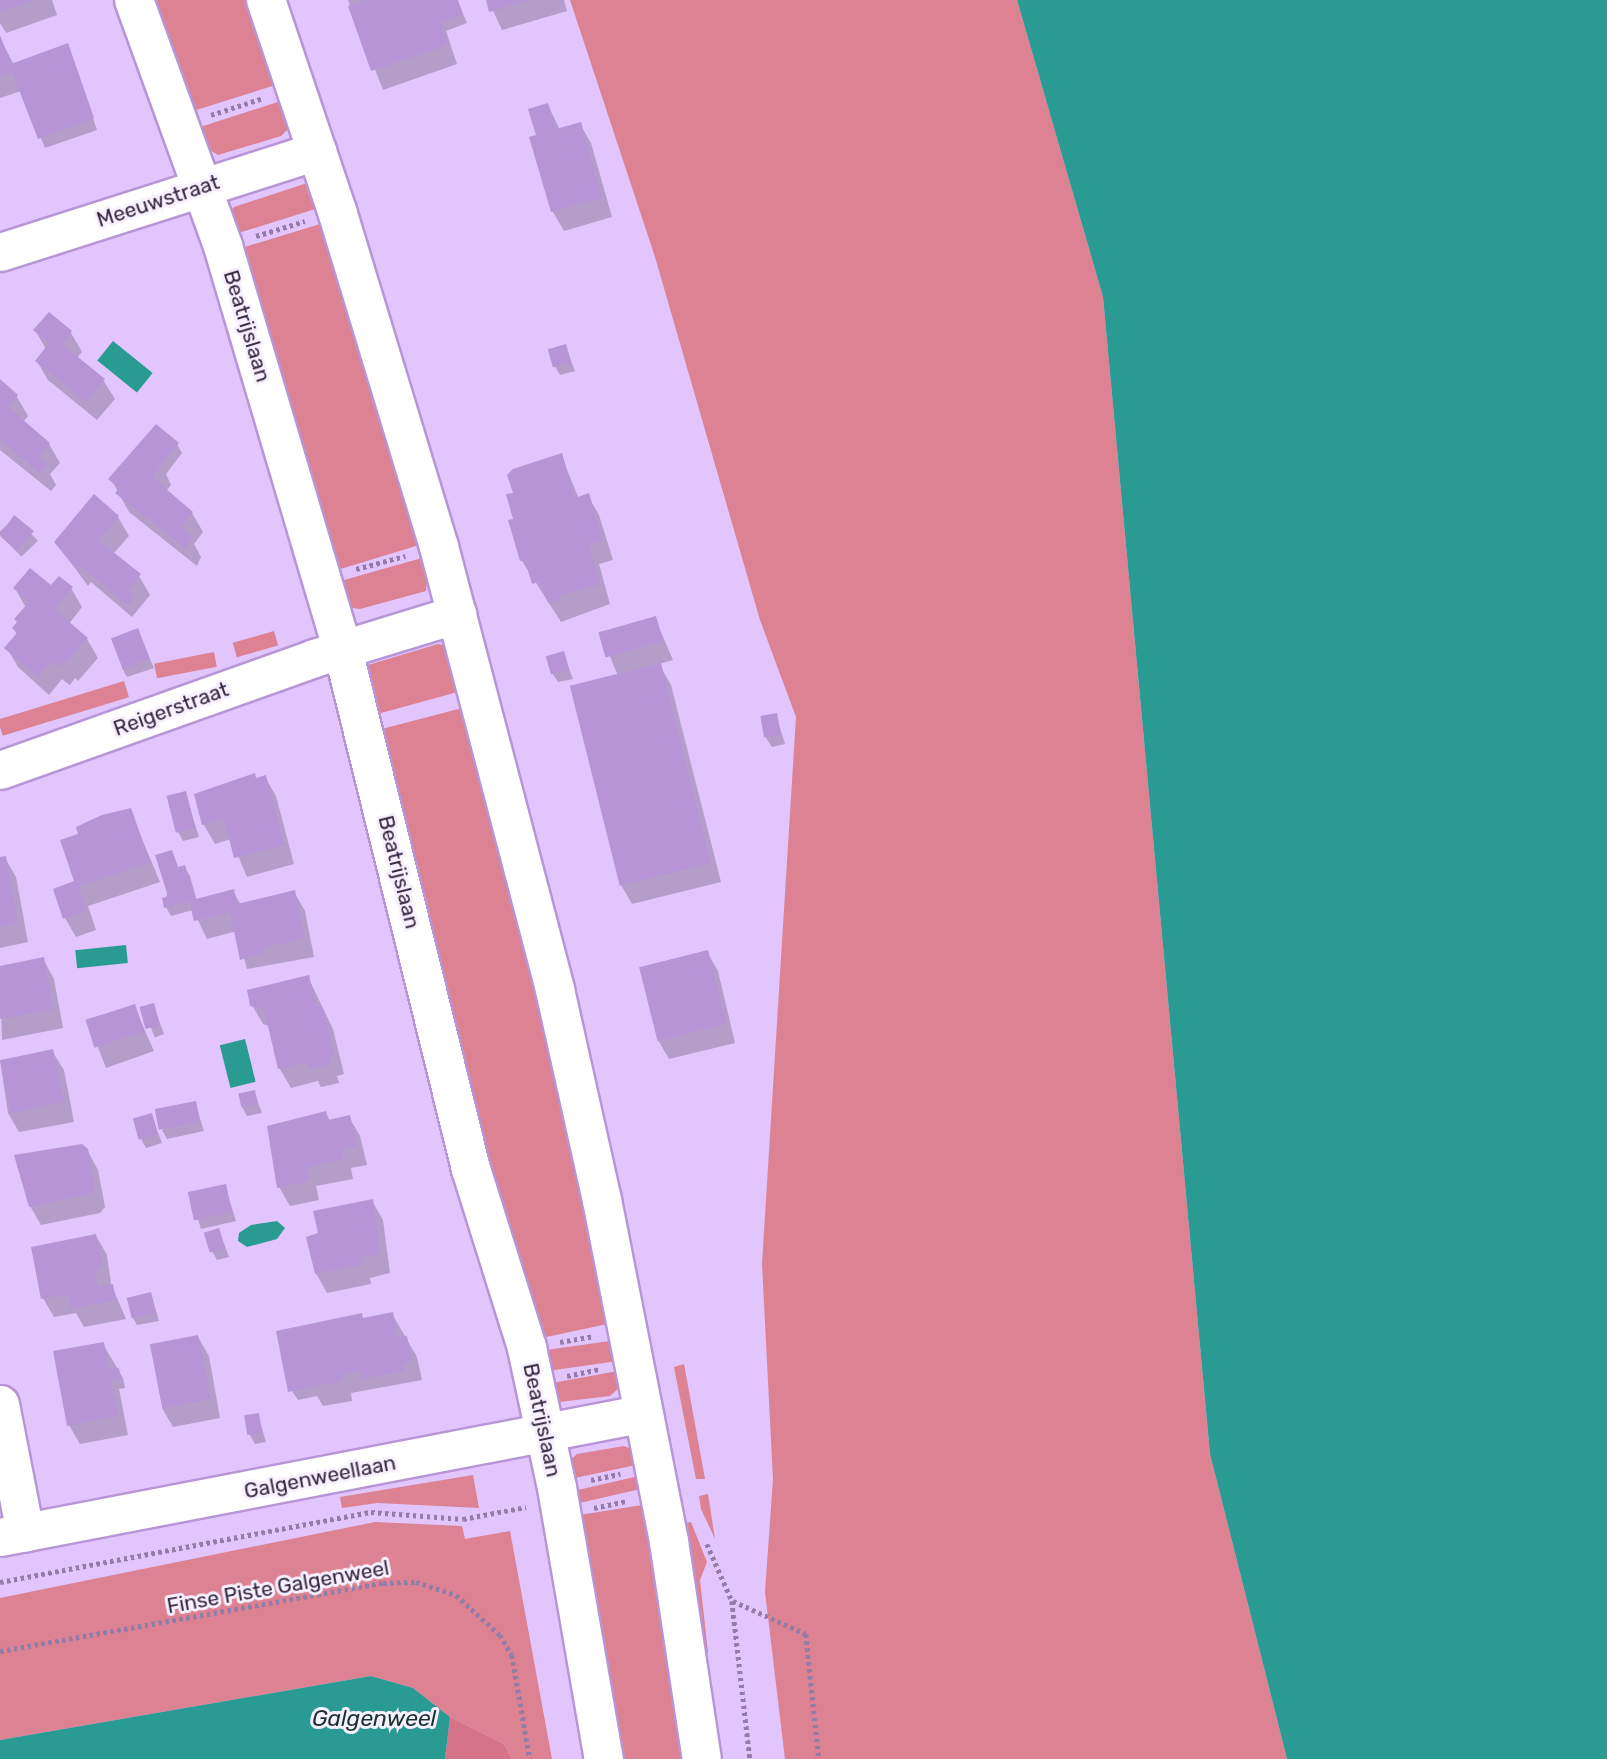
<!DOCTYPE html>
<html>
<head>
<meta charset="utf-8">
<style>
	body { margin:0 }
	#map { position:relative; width:1607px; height:1759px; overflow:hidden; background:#e1c5fc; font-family:Rubik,sans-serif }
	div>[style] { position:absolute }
	.green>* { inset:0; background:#dc8293; transform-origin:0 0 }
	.forest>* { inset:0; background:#d57488 }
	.water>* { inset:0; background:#2a9b93; transform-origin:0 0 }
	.shadow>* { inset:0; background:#0003; transform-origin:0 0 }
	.building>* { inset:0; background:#b694d5; transform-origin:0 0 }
	.path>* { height:4.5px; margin-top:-2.25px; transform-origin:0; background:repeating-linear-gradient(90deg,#937da7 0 3.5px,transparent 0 7px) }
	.roads { filter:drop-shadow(2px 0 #b795d6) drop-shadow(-2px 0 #b795d6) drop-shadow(0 2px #b795d6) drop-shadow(0 -2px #b795d6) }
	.minor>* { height:37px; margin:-18.5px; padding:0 18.5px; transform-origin:18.5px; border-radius:18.5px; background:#fff }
	.tertiary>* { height:38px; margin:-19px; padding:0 19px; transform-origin:19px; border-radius:19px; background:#fff }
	span { translate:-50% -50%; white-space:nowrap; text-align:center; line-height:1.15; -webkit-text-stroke:6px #f7f0fe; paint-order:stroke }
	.street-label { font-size:21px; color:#352741 }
	.water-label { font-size:23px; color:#1b3330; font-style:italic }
</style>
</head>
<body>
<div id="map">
	<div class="green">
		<div style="clip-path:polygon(151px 0,253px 0,282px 83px,190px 112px)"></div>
		<div style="clip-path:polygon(570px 0,1017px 0,1103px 297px,1210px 1454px,1287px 1759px,785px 1759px,765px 1592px,773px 1479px,762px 1264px,796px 717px,760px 620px,655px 257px)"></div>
		<div style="clip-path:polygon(287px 99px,293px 124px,281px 136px,218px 155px,205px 147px,197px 128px)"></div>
		<div style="clip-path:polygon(304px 184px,312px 185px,325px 206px,232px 235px,230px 212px,234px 207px)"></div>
		<div style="left:330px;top:221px;width:336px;height:101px;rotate:73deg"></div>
		<div style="clip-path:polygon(429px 556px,426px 591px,360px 609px,347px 607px,337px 582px)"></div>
		<div style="left:274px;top:631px;width:15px;height:43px;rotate:74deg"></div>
		<div style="clip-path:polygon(438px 644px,447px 646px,465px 690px,370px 716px,363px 672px,368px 665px)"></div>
		<div style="left:214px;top:652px;width:15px;height:61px;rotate:79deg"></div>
		<div style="left:124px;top:681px;width:17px;height:132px;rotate:73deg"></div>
		<div style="clip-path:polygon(470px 706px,612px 1323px,537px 1339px,374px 731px)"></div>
		<div style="left:617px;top:1340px;width:21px;height:77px;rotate:82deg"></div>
		<div style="clip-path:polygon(684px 1364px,705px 1479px,696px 1479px,674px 1367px)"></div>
		<div style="clip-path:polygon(623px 1370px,622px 1385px,610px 1396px,559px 1402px,547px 1384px)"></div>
		<div style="clip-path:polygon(624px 1446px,634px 1450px,641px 1464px,565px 1480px,567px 1463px,577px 1454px)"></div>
		<div style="clip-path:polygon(473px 1475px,479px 1508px,377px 1503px,342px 1508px,340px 1497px)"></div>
		<div style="left:643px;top:1475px;width:13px;height:77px;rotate:77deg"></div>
		<div style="clip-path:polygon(708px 1494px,715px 1539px,701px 1509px,699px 1496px)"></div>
		<div style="left:649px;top:1504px;width:258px;height:77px;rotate:81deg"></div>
		<div style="clip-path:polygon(375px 1522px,462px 1526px,465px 1539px,510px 1531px,552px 1759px,512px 1759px,504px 1744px,450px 1717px,413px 1688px,371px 1676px,0 1740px,0 1598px)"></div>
		<div style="clip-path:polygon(691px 1522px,707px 1562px,700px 1580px,708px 1653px,697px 1654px,676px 1525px)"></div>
	</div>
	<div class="forest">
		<div style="clip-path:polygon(450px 1717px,504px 1744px,512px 1759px,445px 1759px)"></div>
	</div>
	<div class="water">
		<div style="clip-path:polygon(1017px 0,1607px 0,1607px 1759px,1287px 1759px,1210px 1454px,1103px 297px)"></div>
		<div style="left:113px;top:341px;width:51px;height:25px;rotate:39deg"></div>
		<div style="left:126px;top:945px;width:18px;height:51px;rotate:84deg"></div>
		<div style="left:245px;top:1039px;width:44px;height:26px;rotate:76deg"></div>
		<div style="clip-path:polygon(277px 1221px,285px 1228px,277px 1239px,247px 1247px,238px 1241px,239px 1233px,251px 1225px)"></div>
		<div style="clip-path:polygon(371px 1676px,413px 1688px,450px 1717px,445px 1759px,0 1759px,0 1740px)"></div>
	</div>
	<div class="shadow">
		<div style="clip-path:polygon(0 0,52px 0,57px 15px,6px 33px,0 23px)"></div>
		<div style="clip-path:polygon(348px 0,457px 0,467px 23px,446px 31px,457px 64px,383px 90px)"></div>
		<div style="clip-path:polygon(488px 0,564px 0,567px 11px,502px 30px)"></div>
		<div style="clip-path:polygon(0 38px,14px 65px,67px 45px,97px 130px,45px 148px,21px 91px,0 98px)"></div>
		<div style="clip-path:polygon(548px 105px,560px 130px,580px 124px,591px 143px,612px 217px,564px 231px,553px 212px,531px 138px,538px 137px)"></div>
		<div style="clip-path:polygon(49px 314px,71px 333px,82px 352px,77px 358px,103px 380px,115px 399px,97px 420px,48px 380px,37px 361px,46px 349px,35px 330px)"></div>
		<div style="clip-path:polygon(565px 346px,575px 371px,560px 375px,555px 366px)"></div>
		<div style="clip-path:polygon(0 381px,17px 397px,28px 416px,23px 422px,49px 444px,60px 463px,50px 474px,56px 485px,51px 491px,0 450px)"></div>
		<div style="clip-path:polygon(177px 444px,182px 453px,166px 474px,171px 485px,166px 491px,192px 513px,203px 532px,194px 544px,201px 557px,197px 566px,129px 512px,111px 479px)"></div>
		<div style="clip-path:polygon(561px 455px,579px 499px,588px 496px,599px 515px,613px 560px,599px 564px,610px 604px,561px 622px,522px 561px,515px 494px)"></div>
		<div style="left:15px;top:517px;width:33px;height:23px;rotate:46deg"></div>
		<div style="clip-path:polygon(118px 517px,129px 536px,113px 554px,139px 576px,150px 595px,132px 617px,91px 582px,88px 586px,56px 542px)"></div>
		<div style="clip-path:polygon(15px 588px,71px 588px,82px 607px,69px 624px,87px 639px,98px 658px,78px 681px,75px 678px,70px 685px,62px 679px,49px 695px,18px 667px,7px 648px,17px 635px,14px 628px,26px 608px)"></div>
		<div style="clip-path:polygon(655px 618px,673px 660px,659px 664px,671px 685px,721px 882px,632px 904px,621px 885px,618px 676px,600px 632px)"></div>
		<div style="clip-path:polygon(137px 630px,154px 668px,127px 677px,122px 668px)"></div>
		<div style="clip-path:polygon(563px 653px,573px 679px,558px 682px,552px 673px)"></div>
		<div style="clip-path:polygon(776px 715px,785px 744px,772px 747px,766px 738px)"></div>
		<div style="clip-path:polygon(265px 777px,276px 796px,294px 864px,247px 877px,231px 839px,215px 844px,204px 825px,196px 795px)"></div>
		<div style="clip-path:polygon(185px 793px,199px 837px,183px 841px,178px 832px)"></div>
		<div style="clip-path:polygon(130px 810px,160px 882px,88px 906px,96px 930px,76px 937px,65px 918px,76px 882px,81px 835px)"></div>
		<div style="clip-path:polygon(171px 852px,179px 869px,184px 867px,190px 876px,197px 901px,233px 891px,241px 905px,294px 892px,305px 911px,314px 957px,247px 969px,237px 931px,207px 939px,193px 910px,171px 916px,166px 907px)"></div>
		<div style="clip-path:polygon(5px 858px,16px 877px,28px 942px,0 948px,0 859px)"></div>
		<div style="clip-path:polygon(707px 952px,718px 971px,735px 1043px,669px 1059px,658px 1040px)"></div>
		<div style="clip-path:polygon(43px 959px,54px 979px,63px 1028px,2px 1040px,0 968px)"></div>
		<div style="clip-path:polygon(308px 977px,333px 1029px,344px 1074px,337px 1076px,339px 1083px,321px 1087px,318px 1081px,291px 1088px,280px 1069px,269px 1026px,263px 1024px,252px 1005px)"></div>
		<div style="left:153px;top:1005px;width:31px;height:10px;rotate:69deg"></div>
		<div style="clip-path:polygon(134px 1006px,154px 1051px,106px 1068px,87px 1019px)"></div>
		<div style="clip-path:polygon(52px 1051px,64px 1070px,74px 1122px,19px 1132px,8px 1113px,0 1060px)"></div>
		<div style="clip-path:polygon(254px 1092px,262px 1113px,247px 1116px,242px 1107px)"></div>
		<div style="clip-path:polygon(195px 1103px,204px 1131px,167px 1139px,162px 1130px)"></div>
		<div style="clip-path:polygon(326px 1113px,330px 1121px,349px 1117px,360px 1136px,367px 1165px,351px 1168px,353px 1179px,316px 1186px,319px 1200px,290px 1206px,279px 1187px)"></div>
		<div style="clip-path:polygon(151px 1115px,162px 1143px,146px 1148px,141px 1139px)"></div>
		<div style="clip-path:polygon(87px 1150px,98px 1170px,105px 1207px,100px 1213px,41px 1225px,30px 1206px)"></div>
		<div style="clip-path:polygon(225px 1186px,236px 1221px,201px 1229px,190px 1194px)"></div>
		<div style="clip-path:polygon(372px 1201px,383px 1220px,390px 1273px,370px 1278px,371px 1284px,327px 1293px,316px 1273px,320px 1235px)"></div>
		<div style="clip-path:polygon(219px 1230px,229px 1257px,217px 1260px,212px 1251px)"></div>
		<div style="clip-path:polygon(96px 1236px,107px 1255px,111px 1284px,126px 1319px,84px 1327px,76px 1313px,54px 1317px,43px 1298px)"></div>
		<div style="clip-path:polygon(151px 1294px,159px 1321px,137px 1325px,132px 1316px)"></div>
		<div style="clip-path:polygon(392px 1314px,417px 1357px,422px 1380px,351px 1393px,352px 1401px,323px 1406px,317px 1396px,298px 1400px,292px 1391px,364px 1319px)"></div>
		<div style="clip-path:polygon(198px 1337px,209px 1356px,220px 1418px,173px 1427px,162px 1408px)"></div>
		<div style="clip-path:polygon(103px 1344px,123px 1378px,125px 1388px,119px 1389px,128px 1435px,80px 1444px,69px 1425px)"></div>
		<div style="clip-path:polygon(258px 1415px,266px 1442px,255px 1444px,250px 1435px)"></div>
	</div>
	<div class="building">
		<div style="clip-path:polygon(0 0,33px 0,0 12px)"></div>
		<div style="clip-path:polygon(366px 0,458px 0,463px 14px,440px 22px,448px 45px,371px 71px,348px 6px)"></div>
		<div style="clip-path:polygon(486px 0,527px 0,527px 1px,489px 12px)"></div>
		<div style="clip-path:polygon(0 35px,11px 64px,68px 43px,94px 118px,38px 139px,12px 72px,0 76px)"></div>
		<div style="clip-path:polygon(548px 103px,556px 129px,581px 122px,602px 198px,551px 212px,529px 137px,536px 135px,528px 109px)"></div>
		<div style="clip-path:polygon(49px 312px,72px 331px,62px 344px,105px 379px,86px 402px,35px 361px,49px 343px,33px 330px)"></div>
		<div style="left:566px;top:344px;width:19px;height:19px;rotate:74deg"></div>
		<div style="clip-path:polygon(0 379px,18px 395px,8px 407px,50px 443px,38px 457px,47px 464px,40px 473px,0 439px)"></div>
		<div style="clip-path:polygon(156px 424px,179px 443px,152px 477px,193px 512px,181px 527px,192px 537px,186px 549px,115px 493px,119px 488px,108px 479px)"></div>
		<div style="clip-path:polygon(562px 453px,575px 498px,589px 493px,603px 541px,589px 544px,600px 584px,559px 596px,560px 600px,549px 604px,539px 582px,532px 584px,525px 560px,520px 561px,508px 520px,513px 519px,506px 494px,513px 493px,507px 475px,513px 469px)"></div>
		<div style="clip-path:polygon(94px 494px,119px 516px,98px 540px,141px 574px,128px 590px,136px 597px,130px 603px,125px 604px,79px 564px,76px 569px,54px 542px)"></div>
		<div style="clip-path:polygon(14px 515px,34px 531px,17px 551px,0 536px)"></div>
		<div style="clip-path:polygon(30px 568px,51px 585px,59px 576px,73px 587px,54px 609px,88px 638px,66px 663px,64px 660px,58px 667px,51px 661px,38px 677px,4px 648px,17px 633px,12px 628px,17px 622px,14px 619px,29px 602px,13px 588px)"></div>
		<div style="left:656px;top:616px;width:26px;height:60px;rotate:74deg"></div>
		<div style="left:138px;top:628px;width:33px;height:29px;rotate:69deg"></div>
		<div style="left:564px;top:651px;width:19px;height:19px;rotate:74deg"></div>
		<div style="left:661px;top:663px;width:206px;height:94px;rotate:76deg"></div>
		<div style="left:777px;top:713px;width:22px;height:17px;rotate:80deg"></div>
		<div style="clip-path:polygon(255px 773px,256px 778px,266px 775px,284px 845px,234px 858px,224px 819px,202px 825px,194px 794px)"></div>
		<div style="left:186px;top:791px;width:38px;height:20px;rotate:76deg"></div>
		<div style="clip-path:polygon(131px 808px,150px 862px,79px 886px,86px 910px,63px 919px,53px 889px,74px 881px,60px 840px,78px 834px,76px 827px,102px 815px)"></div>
		<div style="clip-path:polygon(172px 850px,178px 867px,185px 865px,196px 899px,234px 889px,237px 904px,295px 890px,305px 938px,262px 948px,263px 953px,240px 960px,230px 912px,194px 921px,189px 901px,164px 908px,162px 898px,168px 896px,155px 855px)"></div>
		<div style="clip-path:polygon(6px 856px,18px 923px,0 927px,0 857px)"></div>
		<div style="left:708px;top:950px;width:76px;height:71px;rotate:76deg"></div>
		<div style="clip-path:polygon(44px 957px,53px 1009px,0 1019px,0 966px)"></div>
		<div style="clip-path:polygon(309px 975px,316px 1005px,323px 1008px,334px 1055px,328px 1057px,330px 1064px,308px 1069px,307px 1062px,278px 1069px,264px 1009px,250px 1006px,247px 990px)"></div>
		<div style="left:154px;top:1003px;width:23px;height:15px;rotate:75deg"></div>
		<div style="left:135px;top:1004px;width:29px;height:52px;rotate:72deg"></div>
		<div style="left:53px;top:1049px;width:54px;height:54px;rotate:78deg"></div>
		<div style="left:255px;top:1090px;width:14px;height:17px;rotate:78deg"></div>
		<div style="left:196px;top:1101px;width:21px;height:42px;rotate:79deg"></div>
		<div style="clip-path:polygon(326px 1111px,328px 1120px,350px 1115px,357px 1146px,342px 1149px,343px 1160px,307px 1167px,309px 1181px,277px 1188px,267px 1126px)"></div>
		<div style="left:152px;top:1113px;width:22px;height:20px;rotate:74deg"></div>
		<div style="clip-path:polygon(82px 1144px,88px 1149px,95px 1187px,90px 1194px,29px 1207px,14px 1155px)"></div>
		<div style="left:226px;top:1184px;width:29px;height:39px;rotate:78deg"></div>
		<div style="clip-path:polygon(373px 1199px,380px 1254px,360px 1258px,362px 1265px,315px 1274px,306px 1237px,318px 1233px,313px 1211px)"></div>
		<div style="left:219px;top:1228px;width:21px;height:16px;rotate:73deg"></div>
		<div style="clip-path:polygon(96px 1234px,102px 1262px,95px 1274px,98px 1287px,113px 1284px,116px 1300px,71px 1309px,68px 1294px,41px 1299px,31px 1247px)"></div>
		<div style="left:151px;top:1292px;width:21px;height:25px;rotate:76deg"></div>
		<div style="clip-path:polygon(393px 1312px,397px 1337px,407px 1336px,412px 1361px,403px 1363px,404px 1371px,362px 1379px,361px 1371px,341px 1374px,343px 1381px,288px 1392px,276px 1331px,362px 1313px,363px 1318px)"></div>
		<div style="left:198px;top:1335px;width:65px;height:49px;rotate:79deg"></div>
		<div style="clip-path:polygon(104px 1342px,109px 1370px,119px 1368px,121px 1379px,111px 1381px,118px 1416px,67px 1426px,53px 1351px)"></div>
		<div style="left:259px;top:1413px;width:20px;height:15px;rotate:81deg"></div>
	</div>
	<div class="path">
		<div style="left:211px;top:115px;width:55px;rotate:-18.1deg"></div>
		<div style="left:256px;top:236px;width:51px;rotate:-17deg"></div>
		<div style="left:356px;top:569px;width:51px;rotate:-14.9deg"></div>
		<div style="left:560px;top:1342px;width:34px;rotate:-10deg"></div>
		<div style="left:567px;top:1376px;width:34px;rotate:-12deg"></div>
		<div style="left:591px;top:1480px;width:30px;rotate:-12deg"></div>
		<div style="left:594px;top:1508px;width:34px;rotate:-12deg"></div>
		<div style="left:707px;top:1544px;width:62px;rotate:66.3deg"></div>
		<div style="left:732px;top:1601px;width:159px;rotate:83.5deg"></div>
		<div style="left:0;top:1582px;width:378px;rotate:-10.7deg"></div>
		<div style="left:371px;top:1512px;width:92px;rotate:4.4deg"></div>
		<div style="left:463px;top:1519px;width:64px;rotate:-10.8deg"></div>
		<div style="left:733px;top:1601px;width:80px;rotate:24.3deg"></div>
		<div style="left:806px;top:1634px;width:126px;rotate:84.1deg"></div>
		<div style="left:0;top:1651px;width:389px;rotate:-10.1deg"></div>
		<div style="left:383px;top:1583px;width:33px;rotate:-2deg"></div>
		<div style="left:416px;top:1582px;width:42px;rotate:18deg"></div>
		<div style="left:456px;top:1595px;width:59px;rotate:42.3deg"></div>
		<div style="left:500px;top:1635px;width:23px;rotate:59deg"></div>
		<div style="left:512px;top:1655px;width:106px;rotate:80.2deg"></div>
	</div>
	<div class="roads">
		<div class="minor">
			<div style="left:0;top:252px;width:333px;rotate:-17.7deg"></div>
			<div style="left:0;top:770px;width:333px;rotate:-19.6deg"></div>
			<div style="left:314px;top:658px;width:150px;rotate:-17.1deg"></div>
			<div style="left:0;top:1404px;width:131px;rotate:79deg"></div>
			<div style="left:0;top:1537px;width:652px;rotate:-10.88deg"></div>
		</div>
		<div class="tertiary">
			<div style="left:134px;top:0;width:262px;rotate:70.1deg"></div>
			<div style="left:223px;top:246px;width:421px;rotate:73.5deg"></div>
			<div style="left:343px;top:650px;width:535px;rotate:76.15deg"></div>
			<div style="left:471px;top:1169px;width:188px;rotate:72.6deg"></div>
			<div style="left:527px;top:1348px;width:143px;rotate:77.9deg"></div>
			<div style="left:557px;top:1488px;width:275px;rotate:80.2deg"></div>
			<div style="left:266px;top:0;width:223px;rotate:71.4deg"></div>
			<div style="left:337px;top:211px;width:351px;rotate:73.1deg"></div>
			<div style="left:439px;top:547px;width:458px;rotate:75.3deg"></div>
			<div style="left:555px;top:990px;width:215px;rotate:77.4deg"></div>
			<div style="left:602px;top:1200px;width:349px;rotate:78.9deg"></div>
			<div style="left:669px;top:1542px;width:219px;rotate:81.4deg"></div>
		</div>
	</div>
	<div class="street-label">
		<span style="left:158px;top:201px;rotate:-18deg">Meeuwstraat</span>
		<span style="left:247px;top:326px;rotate:73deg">Beatrijslaan</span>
		<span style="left:171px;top:709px;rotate:-20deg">Reigerstraat</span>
		<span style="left:399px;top:872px;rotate:76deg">Beatrijslaan</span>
		<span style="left:542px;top:1420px;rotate:78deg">Beatrijslaan</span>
		<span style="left:320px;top:1477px;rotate:-11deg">Galgenweellaan</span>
		<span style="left:278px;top:1587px;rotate:-10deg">Finse Piste Galgenweel</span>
	</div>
	<div class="water-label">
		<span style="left:374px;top:1718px">Galgenweel</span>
	</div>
</div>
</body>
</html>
